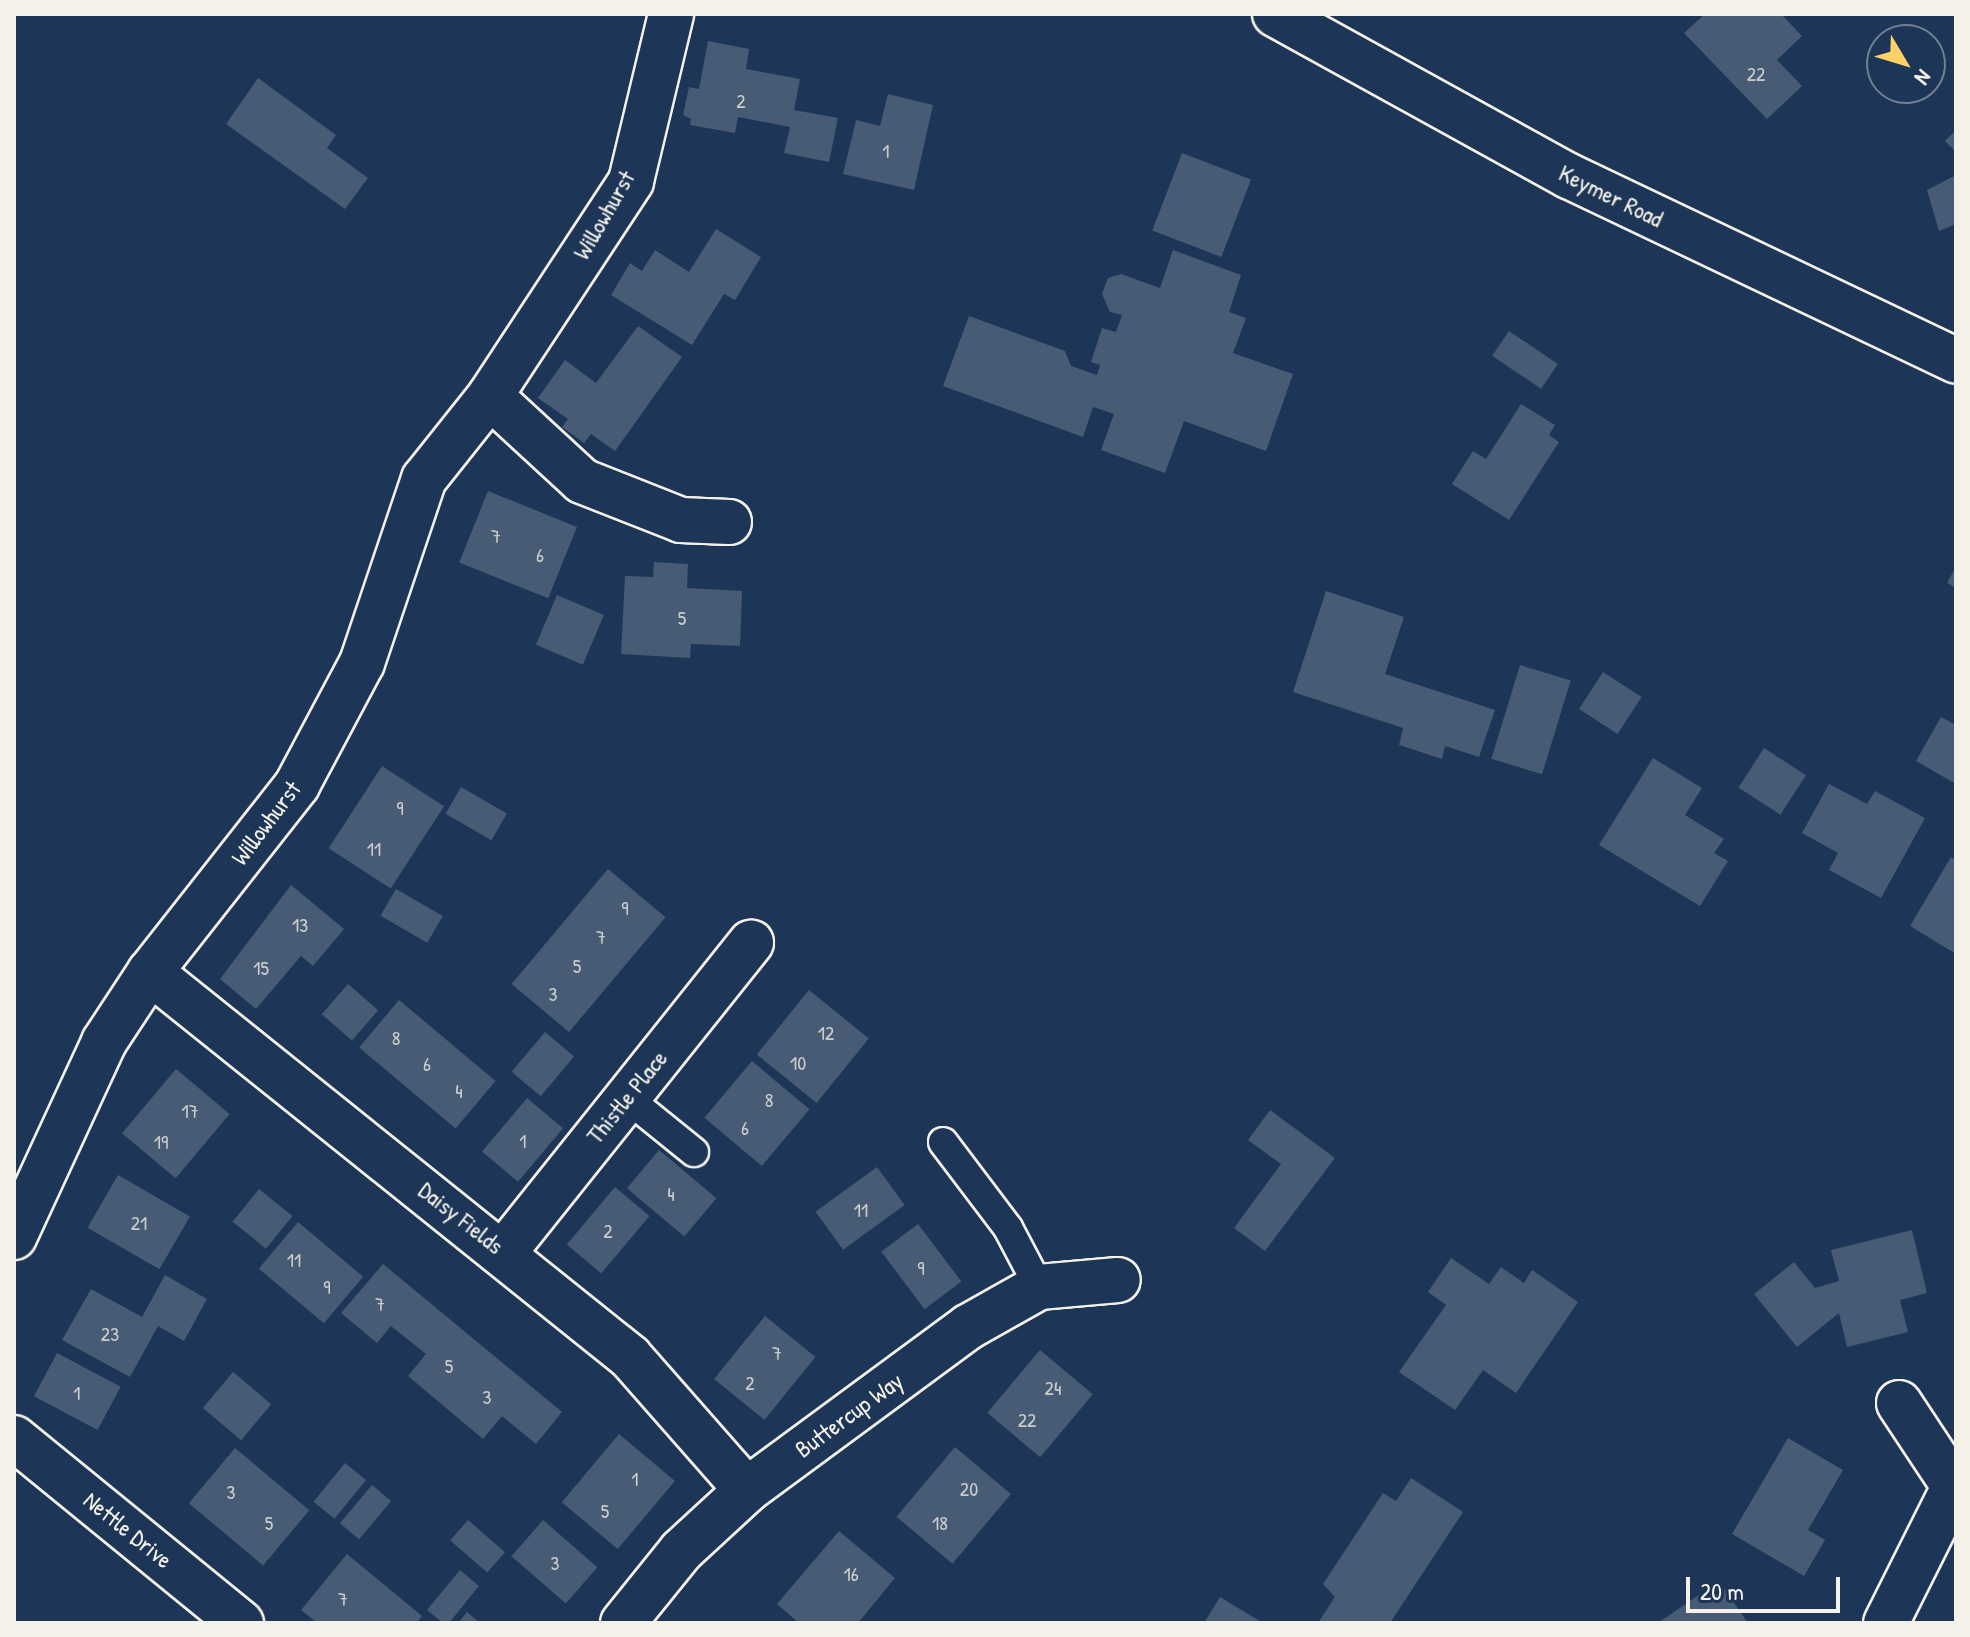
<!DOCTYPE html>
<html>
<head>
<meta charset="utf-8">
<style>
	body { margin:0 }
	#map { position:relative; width:1970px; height:1637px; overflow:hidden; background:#1d3557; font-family:"Patrick Hand",sans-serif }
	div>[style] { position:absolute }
	.building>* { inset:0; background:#485b74; transform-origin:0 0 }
	.roads { filter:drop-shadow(2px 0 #f4f1e8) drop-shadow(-2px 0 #f4f1e8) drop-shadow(0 2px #f4f1e8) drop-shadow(0 -2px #f4f1e8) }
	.lane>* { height:28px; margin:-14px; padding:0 14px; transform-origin:14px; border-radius:14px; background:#1d3557 }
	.street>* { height:44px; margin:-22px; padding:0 22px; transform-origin:22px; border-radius:22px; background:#1d3557 }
	.secondary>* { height:44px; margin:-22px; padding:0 22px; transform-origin:22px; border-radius:22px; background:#1d3557 }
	span { translate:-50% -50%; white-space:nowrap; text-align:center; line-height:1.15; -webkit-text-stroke:8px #1d3557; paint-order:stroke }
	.number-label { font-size:20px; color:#c9cccb }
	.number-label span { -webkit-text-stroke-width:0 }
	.street-label { font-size:24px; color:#f4f1e8 }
	.frame { position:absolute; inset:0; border:16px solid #f4f1e8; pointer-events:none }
	.north { position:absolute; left:1866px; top:24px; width:80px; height:80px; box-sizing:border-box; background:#1d3557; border:2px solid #738091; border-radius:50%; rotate:128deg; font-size:22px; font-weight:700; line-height:32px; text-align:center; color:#f4f1e8 }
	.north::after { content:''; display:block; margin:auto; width:28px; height:36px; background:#ffd166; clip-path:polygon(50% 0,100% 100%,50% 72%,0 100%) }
	.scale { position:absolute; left:1686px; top:1577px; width:154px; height:36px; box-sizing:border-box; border:4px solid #f4f1e8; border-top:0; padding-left:10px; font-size:24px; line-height:28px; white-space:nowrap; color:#f4f1e8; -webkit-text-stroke:6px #1d3557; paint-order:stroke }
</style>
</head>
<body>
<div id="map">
	<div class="building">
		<div style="clip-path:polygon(1705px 14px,1781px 14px,1802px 36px,1777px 60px,1802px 86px,1767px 119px,1684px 33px)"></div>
		<div style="clip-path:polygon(708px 41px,749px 49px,746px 69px,800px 79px,794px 110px,838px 118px,829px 162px,784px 153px,790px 127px,738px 117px,735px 133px,690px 125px,691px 119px,683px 115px,689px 87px,699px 89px)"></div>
		<div style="clip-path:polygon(258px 78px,336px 135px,327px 148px,368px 178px,345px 209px,226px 124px)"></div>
		<div style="clip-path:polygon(888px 94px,933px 105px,914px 190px,843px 174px,856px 120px,880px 126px)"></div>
		<div style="clip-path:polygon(1956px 130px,1956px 152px,1945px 141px)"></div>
		<div style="left:1182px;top:153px;width:74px;height:83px;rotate:21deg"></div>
		<div style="clip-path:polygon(1956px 175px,1956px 224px,1939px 231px,1927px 190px)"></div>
		<div style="clip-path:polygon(716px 229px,761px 257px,735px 300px,724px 294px,692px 345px,611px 295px,630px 263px,642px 271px,655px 250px,689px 272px)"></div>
		<div style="clip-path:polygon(1173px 250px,1241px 275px,1229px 312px,1246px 318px,1233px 353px,1293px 374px,1266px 451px,1184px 421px,1165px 473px,1101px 450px,1114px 414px,1093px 407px,1083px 437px,943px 386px,969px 316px,1065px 351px,1071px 366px,1097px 375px,1100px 365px,1091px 362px,1102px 328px,1116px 332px,1122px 315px,1110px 312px,1102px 294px,1108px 278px,1121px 274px,1160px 288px)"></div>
		<div style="clip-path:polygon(638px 326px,682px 357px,615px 451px,591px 434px,584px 443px,562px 427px,568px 419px,538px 398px,565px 360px,596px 383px)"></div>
		<div style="left:1509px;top:331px;width:59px;height:30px;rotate:34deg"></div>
		<div style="clip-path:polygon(1521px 404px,1555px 425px,1549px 435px,1559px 442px,1509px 520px,1452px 484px,1473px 451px,1486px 459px)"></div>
		<div style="left:488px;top:491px;width:96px;height:77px;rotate:22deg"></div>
		<div style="clip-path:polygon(654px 562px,688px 564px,687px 588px,742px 591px,740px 646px,691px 644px,690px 658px,621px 654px,625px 576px,653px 577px)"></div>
		<div style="clip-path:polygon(1956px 567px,1956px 588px,1947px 583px)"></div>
		<div style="clip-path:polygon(1326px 591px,1404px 617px,1385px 674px,1495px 710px,1479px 757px,1445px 746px,1442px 759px,1399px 745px,1403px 728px,1293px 692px)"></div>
		<div style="left:557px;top:595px;width:51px;height:54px;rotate:23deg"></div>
		<div style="left:1520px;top:665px;width:53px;height:98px;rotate:17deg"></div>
		<div style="left:1603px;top:672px;width:46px;height:44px;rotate:33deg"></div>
		<div style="clip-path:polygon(1941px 717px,1956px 725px,1956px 784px,1916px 761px)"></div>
		<div style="left:1764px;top:748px;width:50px;height:47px;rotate:33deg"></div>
		<div style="clip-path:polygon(1653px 758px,1702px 788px,1685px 815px,1724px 839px,1714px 853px,1728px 861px,1700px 906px,1599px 845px)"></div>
		<div style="left:382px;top:766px;width:74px;height:98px;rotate:33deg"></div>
		<div style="clip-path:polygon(1829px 784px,1867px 804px,1875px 791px,1925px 818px,1881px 898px,1829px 870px,1838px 853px,1802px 833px)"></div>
		<div style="left:461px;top:787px;width:53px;height:31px;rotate:30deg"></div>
		<div style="clip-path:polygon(1951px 857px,1956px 860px,1956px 954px,1910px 926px)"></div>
		<div style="left:608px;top:869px;width:75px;height:150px;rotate:40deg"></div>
		<div style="clip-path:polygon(291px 885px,344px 929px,313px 966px,301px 956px,256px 1009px,220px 979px)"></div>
		<div style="left:396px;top:889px;width:54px;height:31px;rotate:30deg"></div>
		<div style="left:348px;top:984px;width:40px;height:40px;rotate:41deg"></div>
		<div style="left:809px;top:990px;width:77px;height:83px;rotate:39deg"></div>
		<div style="left:399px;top:1000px;width:126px;height:62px;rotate:40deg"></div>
		<div style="left:545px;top:1032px;width:38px;height:52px;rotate:40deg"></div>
		<div style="left:752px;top:1061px;width:75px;height:74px;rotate:40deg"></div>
		<div style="left:176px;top:1069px;width:70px;height:84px;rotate:40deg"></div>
		<div style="left:527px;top:1098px;width:47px;height:70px;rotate:40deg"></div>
		<div style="clip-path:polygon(1270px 1110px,1335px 1158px,1265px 1251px,1234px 1228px,1281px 1164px,1248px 1140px)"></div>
		<div style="left:659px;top:1150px;width:75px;height:50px;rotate:40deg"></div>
		<div style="left:877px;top:1167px;width:47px;height:76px;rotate:54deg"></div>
		<div style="left:118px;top:1175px;width:83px;height:61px;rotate:30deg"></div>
		<div style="left:615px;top:1187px;width:45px;height:75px;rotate:40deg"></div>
		<div style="left:259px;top:1189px;width:43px;height:42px;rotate:39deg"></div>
		<div style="left:298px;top:1222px;width:85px;height:61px;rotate:40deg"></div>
		<div style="left:918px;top:1224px;width:72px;height:46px;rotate:53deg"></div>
		<div style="clip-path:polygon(1912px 1230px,1927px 1293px,1900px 1300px,1908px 1332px,1847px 1347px,1839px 1313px,1797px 1347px,1754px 1294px,1794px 1262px,1815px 1288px,1839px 1281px,1831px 1250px)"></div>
		<div style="clip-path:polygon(1451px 1258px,1489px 1284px,1501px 1267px,1524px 1283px,1532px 1270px,1578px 1302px,1516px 1393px,1483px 1370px,1455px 1410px,1399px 1372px,1446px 1305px,1428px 1292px)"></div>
		<div style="clip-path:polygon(383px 1264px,562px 1412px,536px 1444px,502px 1416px,483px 1439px,408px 1376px,426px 1354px,391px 1326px,377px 1343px,341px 1313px)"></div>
		<div style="clip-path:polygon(165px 1275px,207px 1299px,184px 1341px,158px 1326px,130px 1377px,62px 1340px,91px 1289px,142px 1317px)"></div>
		<div style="left:765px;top:1316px;width:65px;height:81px;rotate:39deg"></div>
		<div style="left:1040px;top:1350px;width:69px;height:82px;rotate:40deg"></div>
		<div style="left:57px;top:1353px;width:72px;height:49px;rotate:28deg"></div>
		<div style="left:233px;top:1372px;width:50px;height:47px;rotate:40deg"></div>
		<div style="left:619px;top:1434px;width:73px;height:89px;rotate:40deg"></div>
		<div style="clip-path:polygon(1788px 1438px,1843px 1470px,1808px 1530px,1825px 1540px,1804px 1576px,1732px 1534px)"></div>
		<div style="left:955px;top:1447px;width:73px;height:91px;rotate:40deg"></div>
		<div style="left:235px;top:1448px;width:97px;height:72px;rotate:40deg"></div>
		<div style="left:345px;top:1463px;width:27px;height:50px;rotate:39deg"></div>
		<div style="clip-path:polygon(1411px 1478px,1463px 1512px,1390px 1623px,1318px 1623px,1335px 1597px,1323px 1584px,1383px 1493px,1396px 1501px)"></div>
		<div style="left:372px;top:1485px;width:25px;height:50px;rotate:40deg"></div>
		<div style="left:468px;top:1520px;width:49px;height:27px;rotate:41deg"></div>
		<div style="left:543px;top:1520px;width:72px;height:48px;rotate:41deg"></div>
		<div style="clip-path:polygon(839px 1531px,895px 1578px,858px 1623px,799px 1623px,777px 1604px)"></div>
		<div style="clip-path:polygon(347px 1554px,422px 1616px,417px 1623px,317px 1623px,301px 1610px)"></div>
		<div style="clip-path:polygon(460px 1570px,479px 1586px,449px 1623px,443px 1623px,427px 1610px)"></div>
		<div style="clip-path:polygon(1719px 1581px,1748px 1623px,1658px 1623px)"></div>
		<div style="clip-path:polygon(1220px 1597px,1263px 1623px,1204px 1623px)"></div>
		<div style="clip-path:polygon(467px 1612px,480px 1623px,458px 1623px)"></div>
	</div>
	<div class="roads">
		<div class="lane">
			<div style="left:627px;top:1098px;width:86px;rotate:38.9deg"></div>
			<div style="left:943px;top:1142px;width:108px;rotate:52.9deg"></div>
			<div style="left:1008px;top:1228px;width:67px;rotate:62.3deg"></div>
		</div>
		<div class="street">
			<div style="left:490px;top:396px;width:125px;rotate:42.7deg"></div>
			<div style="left:582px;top:481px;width:106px;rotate:21.5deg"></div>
			<div style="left:681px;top:520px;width:48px;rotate:2.4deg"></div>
			<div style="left:150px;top:972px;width:615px;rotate:38.73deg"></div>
			<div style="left:630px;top:1357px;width:177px;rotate:48.7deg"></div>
			<div style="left:14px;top:1237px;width:215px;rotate:-65.2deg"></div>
			<div style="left:104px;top:1042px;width:84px;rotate:-56.7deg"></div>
			<div style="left:150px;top:972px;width:238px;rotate:-51.8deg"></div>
			<div style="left:297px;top:785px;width:138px;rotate:-62deg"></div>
			<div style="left:362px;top:663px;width:194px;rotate:-71.4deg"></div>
			<div style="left:424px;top:479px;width:106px;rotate:-51.5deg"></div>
			<div style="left:490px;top:396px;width:257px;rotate:-56.7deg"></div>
			<div style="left:631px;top:181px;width:172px;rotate:-76.5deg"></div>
			<div style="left:504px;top:1252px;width:396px;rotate:-51.4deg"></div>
			<div style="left:1899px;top:1403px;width:96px;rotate:56.5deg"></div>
			<div style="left:14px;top:1438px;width:293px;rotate:39.2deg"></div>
			<div style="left:623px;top:1623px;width:92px;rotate:-51.1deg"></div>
			<div style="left:681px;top:1551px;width:90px;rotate:-42.7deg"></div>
			<div style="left:747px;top:1490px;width:275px;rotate:-36.4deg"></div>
			<div style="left:968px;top:1327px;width:81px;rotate:-29.4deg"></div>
			<div style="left:1039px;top:1287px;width:79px;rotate:-5.1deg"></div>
			<div style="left:1886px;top:1623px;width:157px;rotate:-63.4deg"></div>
		</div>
		<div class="secondary">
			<div style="left:1275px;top:14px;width:336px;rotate:28.9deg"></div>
			<div style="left:1569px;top:176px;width:429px;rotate:25.5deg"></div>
		</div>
	</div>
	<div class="number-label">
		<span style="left:1756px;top:73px">22</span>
		<span style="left:741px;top:100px">2</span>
		<span style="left:886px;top:150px">1</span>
		<span style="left:496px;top:535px">7</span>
		<span style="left:540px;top:554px">6</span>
		<span style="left:682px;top:617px">5</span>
		<span style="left:400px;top:807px">9</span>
		<span style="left:374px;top:848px">11</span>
		<span style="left:625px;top:907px">9</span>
		<span style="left:300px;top:924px">13</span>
		<span style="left:601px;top:936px">7</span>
		<span style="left:577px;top:965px">5</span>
		<span style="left:261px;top:967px">15</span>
		<span style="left:553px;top:993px">3</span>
		<span style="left:826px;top:1032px">12</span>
		<span style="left:396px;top:1037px">8</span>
		<span style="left:798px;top:1062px">10</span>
		<span style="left:427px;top:1063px">6</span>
		<span style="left:459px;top:1090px">4</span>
		<span style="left:769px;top:1099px">8</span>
		<span style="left:190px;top:1110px">17</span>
		<span style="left:745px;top:1127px">6</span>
		<span style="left:523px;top:1140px">1</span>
		<span style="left:161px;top:1141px">19</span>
		<span style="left:671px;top:1193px">4</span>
		<span style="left:861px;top:1209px">11</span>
		<span style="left:139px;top:1222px">21</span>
		<span style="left:608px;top:1230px">2</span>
		<span style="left:294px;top:1259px">11</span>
		<span style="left:921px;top:1267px">9</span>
		<span style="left:327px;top:1286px">9</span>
		<span style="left:380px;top:1303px">7</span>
		<span style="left:110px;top:1333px">23</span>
		<span style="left:777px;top:1352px">7</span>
		<span style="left:449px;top:1365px">5</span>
		<span style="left:750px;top:1382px">2</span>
		<span style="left:1053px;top:1387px">24</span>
		<span style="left:77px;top:1392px">1</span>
		<span style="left:487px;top:1396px">3</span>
		<span style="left:1027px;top:1419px">22</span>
		<span style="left:635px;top:1478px">1</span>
		<span style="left:969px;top:1488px">20</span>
		<span style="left:231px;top:1491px">3</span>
		<span style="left:605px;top:1510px">5</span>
		<span style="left:269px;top:1522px">5</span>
		<span style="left:940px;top:1522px">18</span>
		<span style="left:555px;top:1562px">3</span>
		<span style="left:851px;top:1573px">16</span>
		<span style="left:343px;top:1598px">7</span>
	</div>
	<div class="street-label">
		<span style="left:1611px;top:196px;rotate:26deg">Keymer Road</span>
		<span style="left:604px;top:215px;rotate:-60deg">Willowhurst</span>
		<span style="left:266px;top:823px;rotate:-53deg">Willowhurst</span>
		<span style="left:627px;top:1097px;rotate:-51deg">Thistle Place</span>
		<span style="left:461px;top:1218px;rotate:38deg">Daisy Fields</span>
		<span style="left:849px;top:1415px;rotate:-36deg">Buttercup Way</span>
		<span style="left:128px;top:1530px;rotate:39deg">Nettle Drive</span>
	</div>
	<div class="frame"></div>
	<div class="north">N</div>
	<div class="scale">20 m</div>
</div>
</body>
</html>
